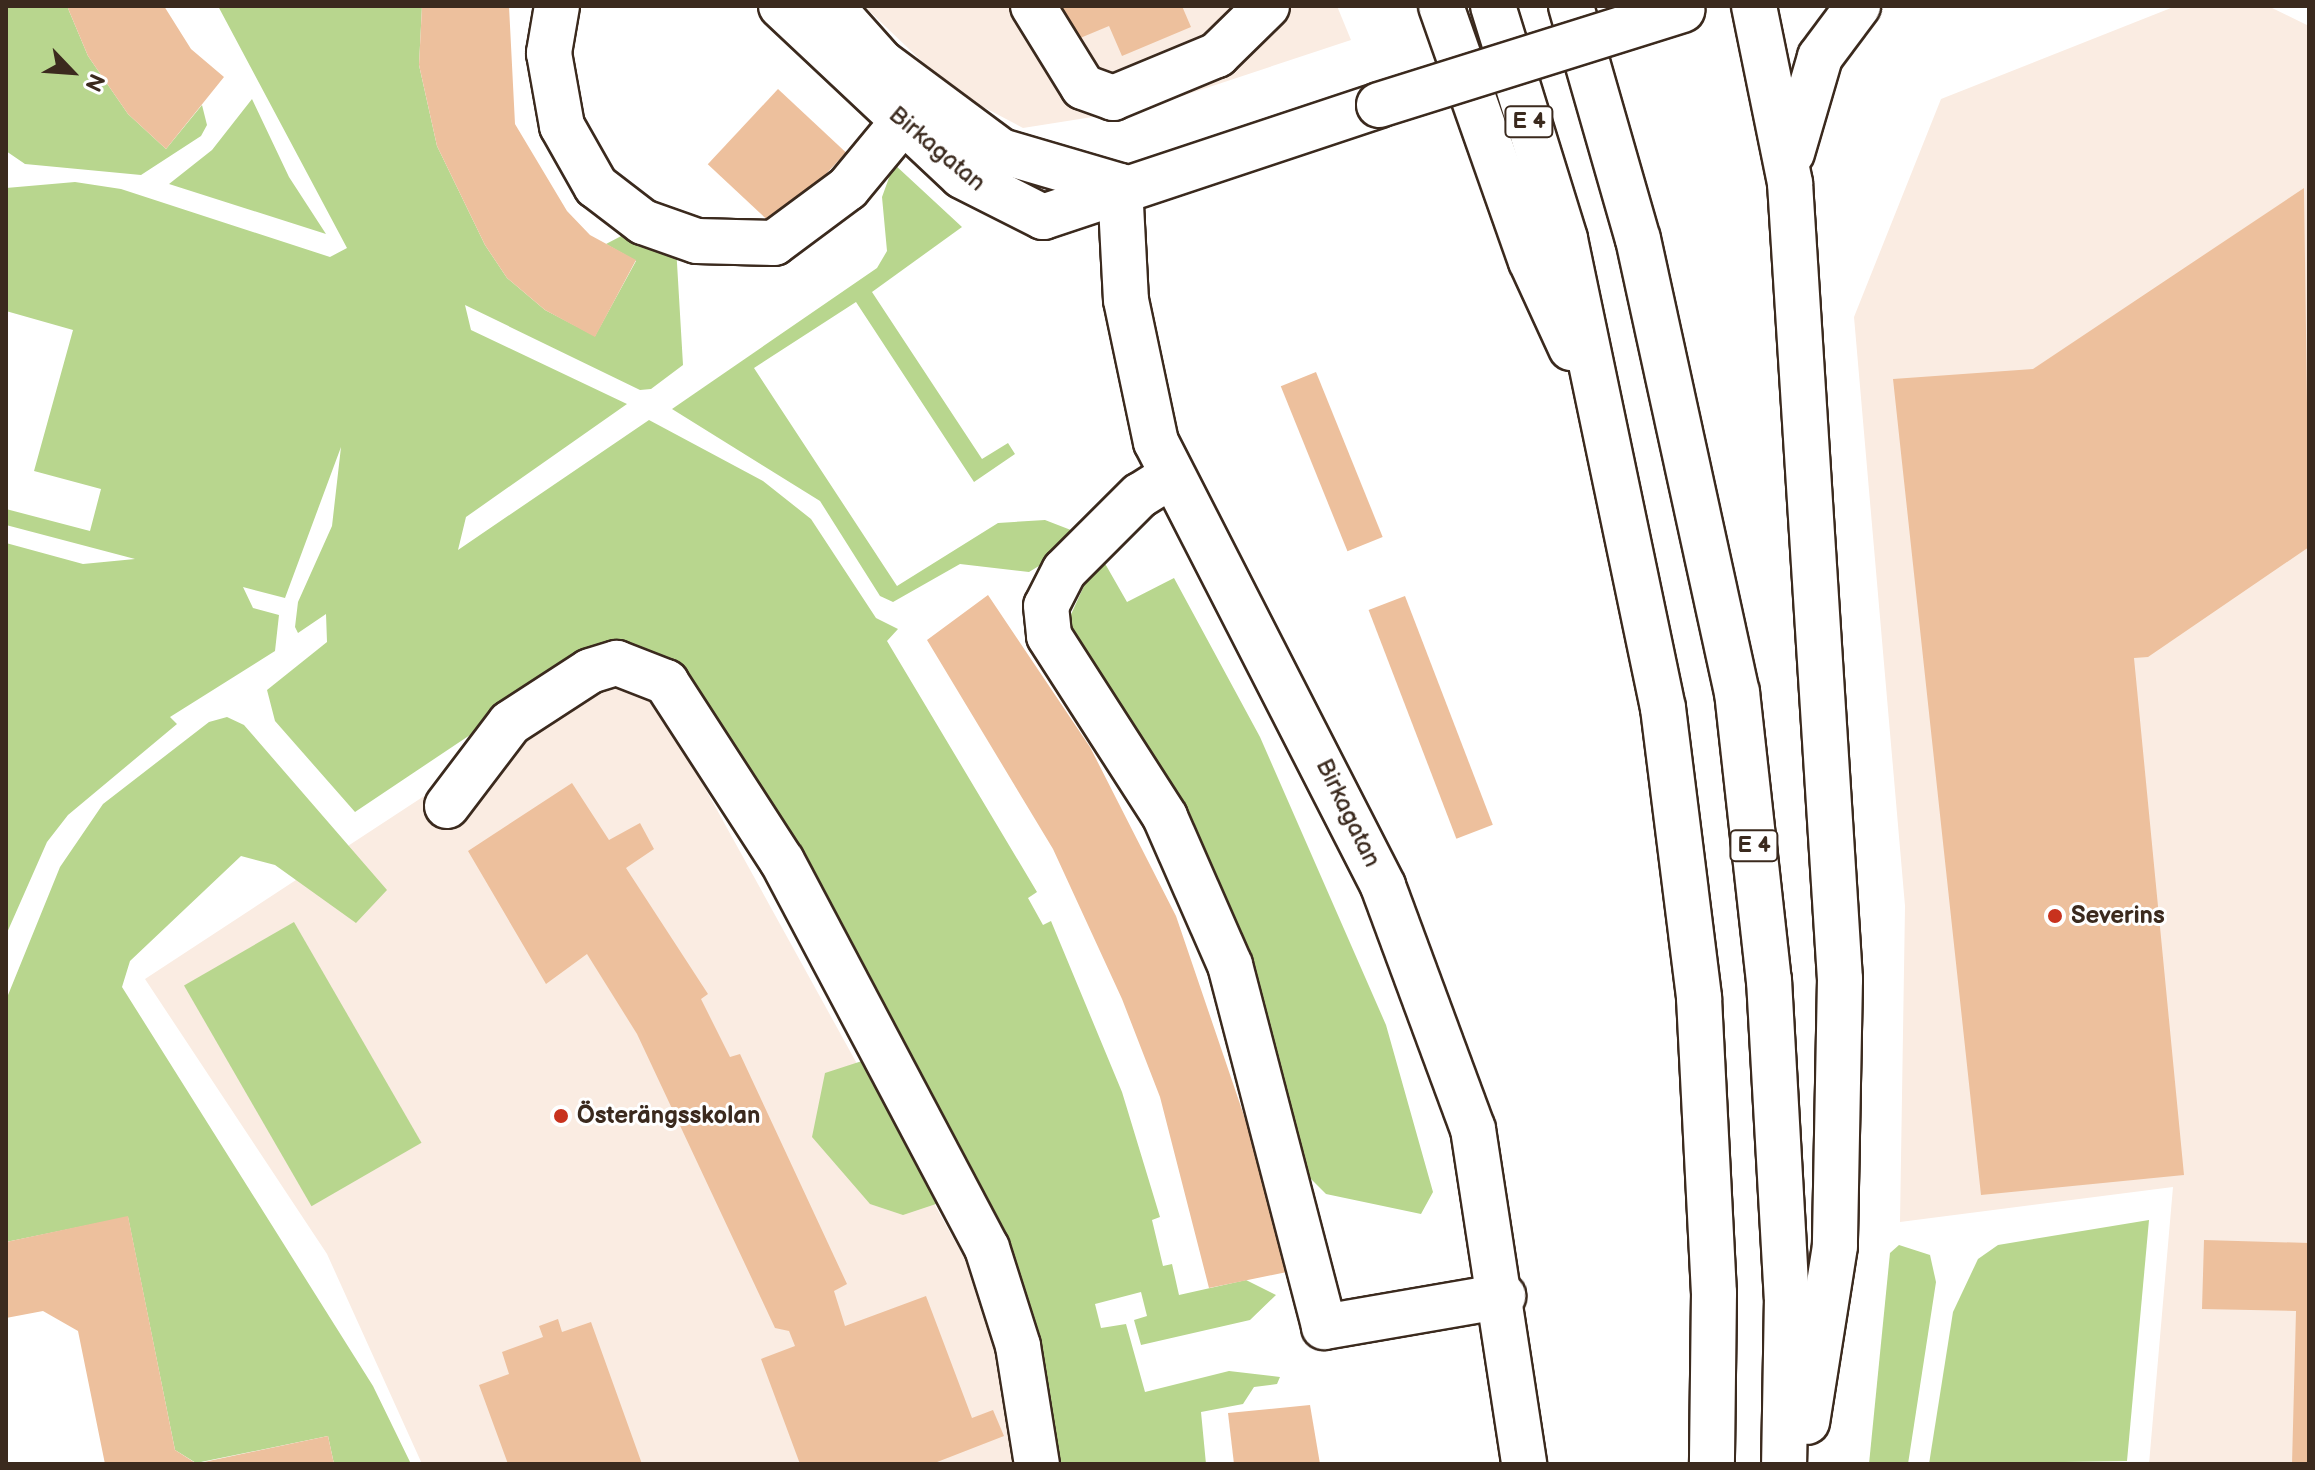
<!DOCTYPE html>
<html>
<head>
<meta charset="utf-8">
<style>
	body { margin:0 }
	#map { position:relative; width:2315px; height:1470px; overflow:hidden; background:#fff; font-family:"Balsamiq Sans",sans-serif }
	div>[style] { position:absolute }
	.built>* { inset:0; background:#faece2 }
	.green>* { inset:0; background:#b8d68e; transform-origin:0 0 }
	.building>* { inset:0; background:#edc09d; transform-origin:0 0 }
	.roads { filter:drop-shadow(2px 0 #3b2a1e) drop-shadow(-2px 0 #3b2a1e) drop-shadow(0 2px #3b2a1e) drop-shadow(0 -2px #3b2a1e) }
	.minor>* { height:44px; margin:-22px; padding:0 22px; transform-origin:22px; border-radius:22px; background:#fff }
	.highway>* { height:44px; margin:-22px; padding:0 22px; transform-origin:22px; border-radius:22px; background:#fff }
	.bridges { filter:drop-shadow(2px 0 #3b2a1e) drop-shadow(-2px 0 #3b2a1e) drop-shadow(0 2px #3b2a1e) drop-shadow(0 -2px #3b2a1e) }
	.minor-bridge>* { height:44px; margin:-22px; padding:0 22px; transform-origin:22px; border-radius:22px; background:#fff }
	.dots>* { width:22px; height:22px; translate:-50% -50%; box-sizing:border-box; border:4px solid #fff; border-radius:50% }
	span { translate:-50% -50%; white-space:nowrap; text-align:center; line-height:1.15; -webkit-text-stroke:6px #fff; paint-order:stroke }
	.shield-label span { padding:2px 6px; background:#fff; border:2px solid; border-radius:6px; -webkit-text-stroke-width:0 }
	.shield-label { font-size:22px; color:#3b2a1e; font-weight:700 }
	.street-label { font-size:24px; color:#3b2a1e }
	.poi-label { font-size:24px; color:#3b2a1e; font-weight:700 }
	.left { translate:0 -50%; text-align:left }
	.frame { position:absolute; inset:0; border:8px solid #3b2a1e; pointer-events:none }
	.north { position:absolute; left:32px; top:32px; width:80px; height:80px; -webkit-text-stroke:6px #fff; paint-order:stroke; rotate:115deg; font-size:22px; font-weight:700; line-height:32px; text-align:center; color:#3b2a1e }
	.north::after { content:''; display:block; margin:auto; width:28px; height:36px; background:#3b2a1e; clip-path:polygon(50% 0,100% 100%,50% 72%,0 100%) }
</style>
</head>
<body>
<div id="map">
	<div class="built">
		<div style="clip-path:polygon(864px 6px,1337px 6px,1351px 40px,1143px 109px,1023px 128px,953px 91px)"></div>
		<div style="clip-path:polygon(2176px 6px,2268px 6px,2309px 26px,2309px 1464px,2149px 1464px,2173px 1187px,1900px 1222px,1905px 906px,1854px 317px,1941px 99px)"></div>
		<div style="clip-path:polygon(613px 682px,652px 692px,1038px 1392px,1048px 1464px,422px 1464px,327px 1254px,145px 979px,560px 707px)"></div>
	</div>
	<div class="green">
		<div style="clip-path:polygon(6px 6px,67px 6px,88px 56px,128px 114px,166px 149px,202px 105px,207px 125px,201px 136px,141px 175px,25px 164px,6px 151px)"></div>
		<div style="clip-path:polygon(218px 6px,422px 6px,419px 65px,437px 146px,485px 245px,507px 278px,545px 310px,595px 336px,636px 261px,606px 244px,627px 233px,676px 246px,683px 365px,651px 389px,640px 390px,465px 305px,471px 330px,627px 404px,466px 517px,458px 550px,649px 420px,763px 481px,811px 519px,876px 618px,898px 629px,887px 641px,1037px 892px,1028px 898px,1043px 925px,1051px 921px,1122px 1092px,1160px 1217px,1152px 1220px,1163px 1266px,1172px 1264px,1179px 1295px,1246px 1280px,1276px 1295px,1250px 1320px,1141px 1345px,1134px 1320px,1147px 1316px,1141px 1292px,1095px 1304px,1101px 1328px,1126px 1324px,1145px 1392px,1229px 1371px,1280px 1377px,1277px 1384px,1254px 1387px,1243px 1404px,1201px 1412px,1206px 1464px,1048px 1464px,969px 1193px,903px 1215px,870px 1204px,812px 1137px,825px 1073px,899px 1049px,700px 702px,573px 666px,355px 812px,275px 721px,267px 690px,327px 642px,326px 614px,298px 633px,295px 627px,298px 602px,332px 526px,341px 447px,285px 598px,243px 587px,253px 608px,279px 615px,275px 651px,170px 717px,177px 724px,68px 815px,47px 842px,6px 935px,6px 543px,83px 564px,135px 559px,6px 525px,6px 509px,90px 531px,101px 489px,34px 471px,73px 330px,6px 311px,6px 188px,75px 182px,121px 189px,330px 257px,347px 248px)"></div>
		<div style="clip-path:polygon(252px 99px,289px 177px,326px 234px,169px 184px,212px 150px)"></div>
		<div style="clip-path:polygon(894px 164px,962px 227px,872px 292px,982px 459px,1008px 443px,1015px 454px,974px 482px,856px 302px,754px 368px,897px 586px,998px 523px,1045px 520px,1076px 532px,1062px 552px,1029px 572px,960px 564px,893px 602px,880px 596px,820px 501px,672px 409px,877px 268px,887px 251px,882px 197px)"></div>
		<div style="clip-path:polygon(1099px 553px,1127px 602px,1174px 578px,1260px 737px,1386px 1025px,1433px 1192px,1421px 1214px,1326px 1194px,1308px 1176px,1248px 980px,1078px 657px,1068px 621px)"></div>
		<div style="clip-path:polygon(227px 717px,244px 725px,387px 890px,356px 923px,275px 865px,241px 856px,130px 961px,122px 987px,373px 1386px,411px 1464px,334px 1464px,328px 1436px,196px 1463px,175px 1450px,128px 1217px,6px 1242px,6px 1000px,60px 867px,103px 804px,209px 722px)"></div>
		<div style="left:294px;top:922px;width:255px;height:127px;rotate:60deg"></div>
		<div style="clip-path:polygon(2149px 1220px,2127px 1461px,1929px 1464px,1953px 1312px,1978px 1259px,1998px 1245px)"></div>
		<div style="clip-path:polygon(1899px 1245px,1930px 1255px,1936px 1282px,1908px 1464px,1869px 1464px,1890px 1253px)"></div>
	</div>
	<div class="building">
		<div style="clip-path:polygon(67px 6px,164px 6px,191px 49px,224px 77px,166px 149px,128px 114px,88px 56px)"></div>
		<div style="clip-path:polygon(422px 6px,509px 6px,515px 124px,567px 211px,590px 235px,636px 260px,595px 337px,545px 310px,507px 278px,485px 245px,437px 146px,419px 65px)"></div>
		<div style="clip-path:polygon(1058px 6px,1182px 6px,1191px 27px,1122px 56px,1109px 26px,1073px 41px)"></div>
		<div style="left:778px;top:89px;width:93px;height:103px;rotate:43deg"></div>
		<div style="clip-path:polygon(2304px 188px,2309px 547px,2148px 657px,2134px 658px,2184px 1175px,1981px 1195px,1893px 379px,2033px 369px)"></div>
		<div style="left:1316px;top:372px;width:178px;height:38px;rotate:68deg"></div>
		<div style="clip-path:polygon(988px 595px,1090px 747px,1176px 916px,1255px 1148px,1287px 1272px,1209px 1288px,1160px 1097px,1122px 999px,1053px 849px,927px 640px)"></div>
		<div style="left:1405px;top:596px;width:245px;height:39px;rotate:69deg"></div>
		<div style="clip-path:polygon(572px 783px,609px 840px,640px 823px,654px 849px,626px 868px,708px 994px,701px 999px,730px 1057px,740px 1054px,847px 1284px,834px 1291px,845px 1326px,926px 1296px,972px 1418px,993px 1410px,1004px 1436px,932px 1464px,800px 1464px,761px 1359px,795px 1346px,789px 1331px,775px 1328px,637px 1034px,587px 954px,546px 984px,468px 851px)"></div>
		<div style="clip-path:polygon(128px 1216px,175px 1450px,197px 1464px,105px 1464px,78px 1331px,43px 1311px,6px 1318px,6px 1242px)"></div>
		<div style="clip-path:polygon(2204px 1240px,2309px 1243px,2309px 1464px,2292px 1464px,2296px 1311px,2202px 1309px)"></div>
		<div style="clip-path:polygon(558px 1319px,562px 1332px,591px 1322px,642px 1464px,508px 1464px,479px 1385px,509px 1374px,502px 1352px,543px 1337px,539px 1326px)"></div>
		<div style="clip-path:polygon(1310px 1405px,1320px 1464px,1234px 1464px,1228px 1413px)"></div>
		<div style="clip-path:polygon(328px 1436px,334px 1464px,199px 1464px,199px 1463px)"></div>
	</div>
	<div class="roads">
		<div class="minor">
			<div style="left:557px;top:6px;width:48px;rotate:99.7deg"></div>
			<div style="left:549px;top:53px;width:74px;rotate:79.9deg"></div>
			<div style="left:562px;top:126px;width:69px;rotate:60.5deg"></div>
			<div style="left:596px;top:186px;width:59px;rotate:37.5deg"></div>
			<div style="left:643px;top:222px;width:57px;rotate:19.4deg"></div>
			<div style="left:697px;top:241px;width:77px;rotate:1.5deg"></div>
			<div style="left:774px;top:243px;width:92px;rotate:-36.6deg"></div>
			<div style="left:848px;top:188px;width:119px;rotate:-50.4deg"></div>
			<div style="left:781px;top:6px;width:248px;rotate:43.2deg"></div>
			<div style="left:962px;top:176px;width:91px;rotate:26.8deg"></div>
			<div style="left:1043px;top:217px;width:354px;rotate:-18.4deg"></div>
			<div style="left:831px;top:6px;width:75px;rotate:48.2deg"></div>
			<div style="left:881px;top:62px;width:149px;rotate:36.6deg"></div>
			<div style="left:1001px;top:151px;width:124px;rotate:16.4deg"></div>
			<div style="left:1033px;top:6px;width:95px;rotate:58.3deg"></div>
			<div style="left:1083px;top:87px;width:32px;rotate:20deg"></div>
			<div style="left:1113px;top:98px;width:113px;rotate:-22.5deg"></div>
			<div style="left:1217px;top:55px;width:70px;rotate:-44.4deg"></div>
			<div style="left:1120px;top:186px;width:114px;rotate:87deg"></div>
			<div style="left:1126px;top:300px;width:145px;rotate:78.1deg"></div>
			<div style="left:1156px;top:442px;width:499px;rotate:62.9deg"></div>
			<div style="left:1383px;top:886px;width:259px;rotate:69.7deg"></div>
			<div style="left:1473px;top:1129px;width:339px;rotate:81.3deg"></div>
			<div style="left:1171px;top:476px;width:36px;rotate:148deg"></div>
			<div style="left:1140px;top:495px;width:107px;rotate:135deg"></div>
			<div style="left:1064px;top:571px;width:39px;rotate:117deg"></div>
			<div style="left:1046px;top:606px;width:30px;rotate:84deg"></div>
			<div style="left:1049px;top:636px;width:215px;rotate:57.3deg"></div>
			<div style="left:1165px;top:817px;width:162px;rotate:66.3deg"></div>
			<div style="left:1230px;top:965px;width:374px;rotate:75.4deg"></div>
			<div style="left:1324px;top:1327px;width:182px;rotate:-9.8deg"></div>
			<div style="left:447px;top:806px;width:104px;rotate:-52.8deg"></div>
			<div style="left:510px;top:723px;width:95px;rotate:-33deg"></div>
			<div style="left:590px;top:671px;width:28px;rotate:-17deg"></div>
			<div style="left:617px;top:663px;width:53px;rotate:21.2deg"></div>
			<div style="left:666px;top:682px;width:213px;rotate:57.1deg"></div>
			<div style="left:782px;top:861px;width:438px;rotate:62.1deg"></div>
			<div style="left:987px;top:1248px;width:103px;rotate:72.4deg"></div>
			<div style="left:1018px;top:1346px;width:120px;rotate:80.9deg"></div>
		</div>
		<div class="highway">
			<div style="left:1441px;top:6px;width:270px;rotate:70.6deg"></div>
			<div style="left:1531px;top:261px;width:96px;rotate:65.3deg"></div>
			<div style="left:1493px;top:6px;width:244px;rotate:72.8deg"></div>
			<div style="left:1565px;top:239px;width:479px;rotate:78.2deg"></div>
			<div style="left:1663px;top:708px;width:292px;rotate:82.9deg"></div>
			<div style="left:1699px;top:998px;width:295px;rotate:87.1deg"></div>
			<div style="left:1714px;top:1293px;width:171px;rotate:90.7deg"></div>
			<div style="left:1571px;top:6px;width:242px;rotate:74deg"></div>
			<div style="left:1638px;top:239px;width:464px;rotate:77.7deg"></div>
			<div style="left:1737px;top:692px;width:290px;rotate:83.7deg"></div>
			<div style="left:1769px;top:980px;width:318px;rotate:86.8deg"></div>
			<div style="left:1787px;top:1297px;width:167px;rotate:91deg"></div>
			<div style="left:1754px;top:6px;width:181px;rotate:78.5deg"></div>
			<div style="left:1790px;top:183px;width:798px;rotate:86.41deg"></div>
			<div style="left:1840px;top:979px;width:267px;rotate:91.1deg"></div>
			<div style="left:1835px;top:1246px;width:178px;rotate:99deg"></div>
			<div style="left:1792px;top:153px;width:100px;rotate:-73.7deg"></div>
			<div style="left:1820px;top:57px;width:64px;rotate:-53.3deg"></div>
		</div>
	</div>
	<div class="bridges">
		<div class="minor-bridge">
			<div style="left:1379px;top:105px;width:318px;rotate:-17.4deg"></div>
		</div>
	</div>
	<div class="dots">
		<div style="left:2055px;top:916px;background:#c8321e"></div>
		<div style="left:561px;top:1116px;background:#c8321e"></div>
	</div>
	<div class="shield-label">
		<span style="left:1529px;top:122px">E 4</span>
		<span style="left:1754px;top:846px">E 4</span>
	</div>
	<div class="street-label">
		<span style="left:937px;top:149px;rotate:40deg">Birkagatan</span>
		<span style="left:1348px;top:813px;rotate:64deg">Birkagatan</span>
	</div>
	<div class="poi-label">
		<span class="left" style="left:2071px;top:916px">Severins</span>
		<span class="left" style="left:577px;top:1116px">Österängsskolan</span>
	</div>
	<div class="frame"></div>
	<div class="north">N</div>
</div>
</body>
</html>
